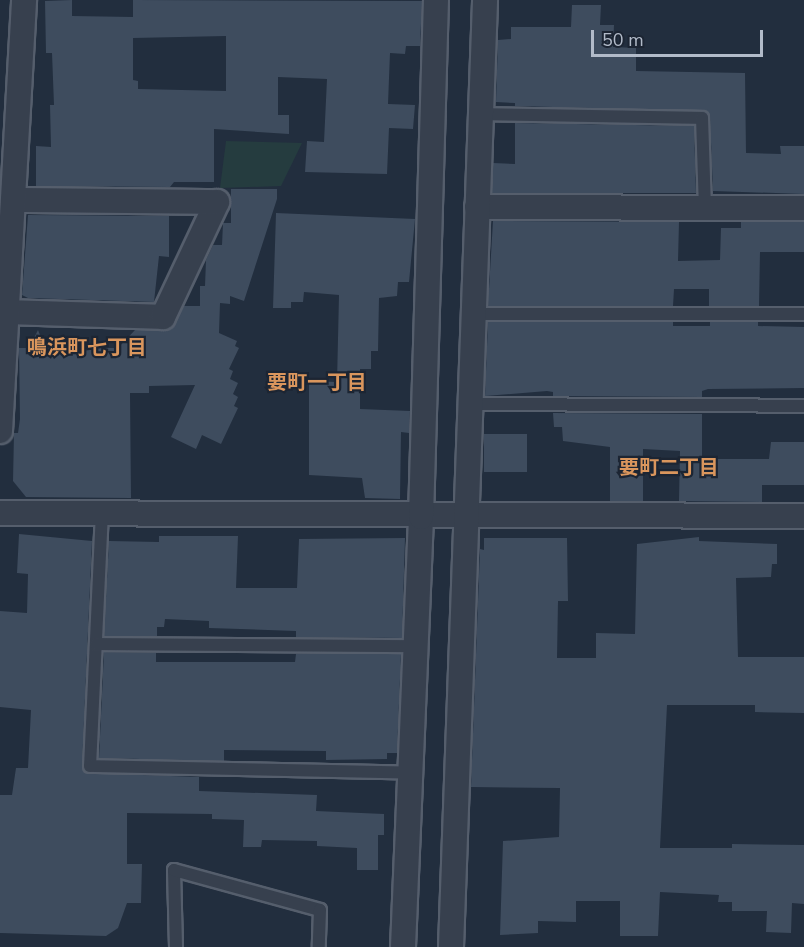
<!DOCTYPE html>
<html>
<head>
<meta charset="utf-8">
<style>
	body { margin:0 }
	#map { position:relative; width:804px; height:947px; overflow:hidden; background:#222e3e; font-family:"Nunito Sans","Noto Sans JP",sans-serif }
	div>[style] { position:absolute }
	.green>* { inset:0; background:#253c3f }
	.building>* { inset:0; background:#3e4c5e; transform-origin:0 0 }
	.roads { filter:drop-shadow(2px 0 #555e6c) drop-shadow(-2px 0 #555e6c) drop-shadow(0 2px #555e6c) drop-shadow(0 -2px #555e6c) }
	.service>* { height:12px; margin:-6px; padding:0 6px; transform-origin:6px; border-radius:6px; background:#37404e }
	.minor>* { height:24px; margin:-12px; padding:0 12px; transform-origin:12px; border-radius:12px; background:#37404e }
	span { translate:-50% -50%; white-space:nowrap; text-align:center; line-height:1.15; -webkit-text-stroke:4.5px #1c2533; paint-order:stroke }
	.neighbourhood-label { font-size:20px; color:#da965d; font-weight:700 }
	.scale { position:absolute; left:591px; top:30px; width:172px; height:27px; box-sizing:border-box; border:3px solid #b2bbc9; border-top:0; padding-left:8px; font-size:18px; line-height:21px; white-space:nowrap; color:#b2bbc9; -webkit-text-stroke:4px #1c2533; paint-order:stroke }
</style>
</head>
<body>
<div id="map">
	<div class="green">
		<div style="clip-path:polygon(226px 141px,302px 143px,281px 186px,220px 188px)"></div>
	</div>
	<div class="building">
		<div style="clip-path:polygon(evenodd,72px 0,72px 16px,133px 17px,133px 0,422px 1px,420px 46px,406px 46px,405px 54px,390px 53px,388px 104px,415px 105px,413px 129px,389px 128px,387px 174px,305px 172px,307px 141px,324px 142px,327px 79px,278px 77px,278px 115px,289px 115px,289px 134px,214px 129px,214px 182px,174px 182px,170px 187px,36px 186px,36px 146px,51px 147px,50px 105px,54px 105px,52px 53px,46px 53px,45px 1px,72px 0,226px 36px,226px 91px,138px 89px,138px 81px,133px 80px,133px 38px,226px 36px)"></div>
		<div style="clip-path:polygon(572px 5px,601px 5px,600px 25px,614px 25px,613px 47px,636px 48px,636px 71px,745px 73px,746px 153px,781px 154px,780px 146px,804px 146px,804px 194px,713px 191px,710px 118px,706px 111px,515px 106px,515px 103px,496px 102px,498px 40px,511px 39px,511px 27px,571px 27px)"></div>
		<div style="clip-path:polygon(515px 123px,694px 126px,696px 193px,492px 193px,493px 163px,515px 164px)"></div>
		<div style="clip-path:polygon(231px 189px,277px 189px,277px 199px,244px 301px,230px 296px,230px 304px,220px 303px,219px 333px,237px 341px,235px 346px,239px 348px,229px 369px,233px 371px,230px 379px,238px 383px,233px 394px,238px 397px,234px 406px,238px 408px,221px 444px,202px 435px,196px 449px,171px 437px,195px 385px,149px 386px,149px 393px,130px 393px,131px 498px,26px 497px,13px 481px,14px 433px,18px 433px,20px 419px,19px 348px,29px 348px,38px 330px,45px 348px,118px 348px,135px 330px,171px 329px,184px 306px,200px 306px,200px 286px,205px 286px,206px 260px,213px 245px,222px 245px,223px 223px,231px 223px)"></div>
		<div style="clip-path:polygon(276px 213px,415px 219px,409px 282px,398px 282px,397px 296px,379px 298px,378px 351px,371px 351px,371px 369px,360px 369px,360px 409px,410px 411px,409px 433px,401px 432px,400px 499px,365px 498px,362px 478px,309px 475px,309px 381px,337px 382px,339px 295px,304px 292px,303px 302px,291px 302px,291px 308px,273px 308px)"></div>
		<div style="clip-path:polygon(28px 215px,169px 216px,169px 257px,159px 256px,154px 302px,28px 298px,22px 295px)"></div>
		<div style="clip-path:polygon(493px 221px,679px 222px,678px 261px,720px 260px,721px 228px,741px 228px,741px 222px,804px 222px,804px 252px,760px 252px,759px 306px,709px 306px,709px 289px,674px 289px,673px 306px,488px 306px)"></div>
		<div style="clip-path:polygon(488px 322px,673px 322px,673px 326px,710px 326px,710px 322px,758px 322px,758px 326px,804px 327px,804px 388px,708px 389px,702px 391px,702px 397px,553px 396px,553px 392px,547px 391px,485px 396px)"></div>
		<div style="clip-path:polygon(553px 413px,702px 414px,702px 459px,769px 459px,771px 442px,804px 442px,804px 485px,762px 485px,762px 502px,679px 501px,680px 451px,643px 449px,643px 501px,610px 501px,610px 447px,563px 441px,562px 427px,554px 427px)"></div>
		<div style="left:484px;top:434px;width:43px;height:38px"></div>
		<div style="clip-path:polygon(19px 534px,92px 541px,82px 766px,85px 773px,199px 777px,199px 791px,317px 795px,316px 811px,384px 814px,384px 835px,378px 835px,378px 870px,357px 870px,357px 848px,317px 846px,317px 841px,262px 840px,261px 847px,243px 847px,244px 820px,212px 819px,212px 814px,127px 813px,127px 864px,142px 864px,141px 903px,127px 903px,118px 928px,106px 936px,0 933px,0 795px,12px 795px,16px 768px,28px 768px,31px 710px,0 707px,0 611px,27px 613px,28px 574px,17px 573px)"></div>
		<div style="clip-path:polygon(159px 536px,238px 536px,236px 588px,297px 588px,299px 539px,405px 538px,402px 638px,296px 637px,296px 631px,209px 628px,209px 621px,165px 619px,164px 627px,157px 627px,157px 636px,104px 636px,109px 541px,159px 542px)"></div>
		<div style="clip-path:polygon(699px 537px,699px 541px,777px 544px,777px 564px,772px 564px,771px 577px,736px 578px,738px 657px,804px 657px,804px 713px,755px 712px,755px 705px,667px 705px,660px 848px,732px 848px,732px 844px,804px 845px,804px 904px,792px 903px,791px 933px,766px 932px,767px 911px,732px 911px,732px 902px,718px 902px,719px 895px,660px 892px,658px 936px,620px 936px,620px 901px,576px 901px,576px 922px,538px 921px,538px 933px,500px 935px,503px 841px,559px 837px,560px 788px,471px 787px,480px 549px,484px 550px,484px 538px,567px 538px,568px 601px,558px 601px,557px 658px,596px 658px,596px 633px,635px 634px,637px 544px)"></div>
		<div style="clip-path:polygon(104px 652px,156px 653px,156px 662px,295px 662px,296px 654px,401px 654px,397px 753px,387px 753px,387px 759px,326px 760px,326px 751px,224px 750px,224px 761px,99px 758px)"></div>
	</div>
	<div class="roads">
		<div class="service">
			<div style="left:481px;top:114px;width:221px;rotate:1deg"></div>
			<div style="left:702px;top:118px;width:90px;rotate:88.1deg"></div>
			<div style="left:473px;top:314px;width:331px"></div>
			<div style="left:469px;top:404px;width:335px;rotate:0.3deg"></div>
			<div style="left:102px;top:512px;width:254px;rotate:92.7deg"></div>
			<div style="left:90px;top:766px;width:321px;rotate:1.2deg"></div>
			<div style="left:96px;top:644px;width:320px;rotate:0.4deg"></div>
			<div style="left:176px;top:947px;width:77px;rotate:-91.5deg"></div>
			<div style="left:174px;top:870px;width:151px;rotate:15.3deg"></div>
			<div style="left:320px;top:910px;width:37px;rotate:92deg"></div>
		</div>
		<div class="minor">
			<div style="left:477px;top:207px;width:327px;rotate:0.2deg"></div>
			<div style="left:7px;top:312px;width:156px;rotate:1.8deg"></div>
			<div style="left:163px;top:317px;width:127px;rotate:-64.8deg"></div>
			<div style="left:217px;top:202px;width:204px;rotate:-179.4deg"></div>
			<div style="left:0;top:431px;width:432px;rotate:-86.8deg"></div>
			<div style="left:0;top:513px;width:804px;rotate:0.21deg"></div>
			<div style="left:403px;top:947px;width:430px;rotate:-87.6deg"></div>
			<div style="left:421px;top:517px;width:517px;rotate:-88.34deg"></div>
			<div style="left:451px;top:947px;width:948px;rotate:-87.94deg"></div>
		</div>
	</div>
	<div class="neighbourhood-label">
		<span style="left:87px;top:347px">鳴浜町七丁目</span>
		<span style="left:317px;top:382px">要町一丁目</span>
		<span style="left:669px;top:467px">要町二丁目</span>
	</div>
	<div class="scale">50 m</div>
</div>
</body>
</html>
